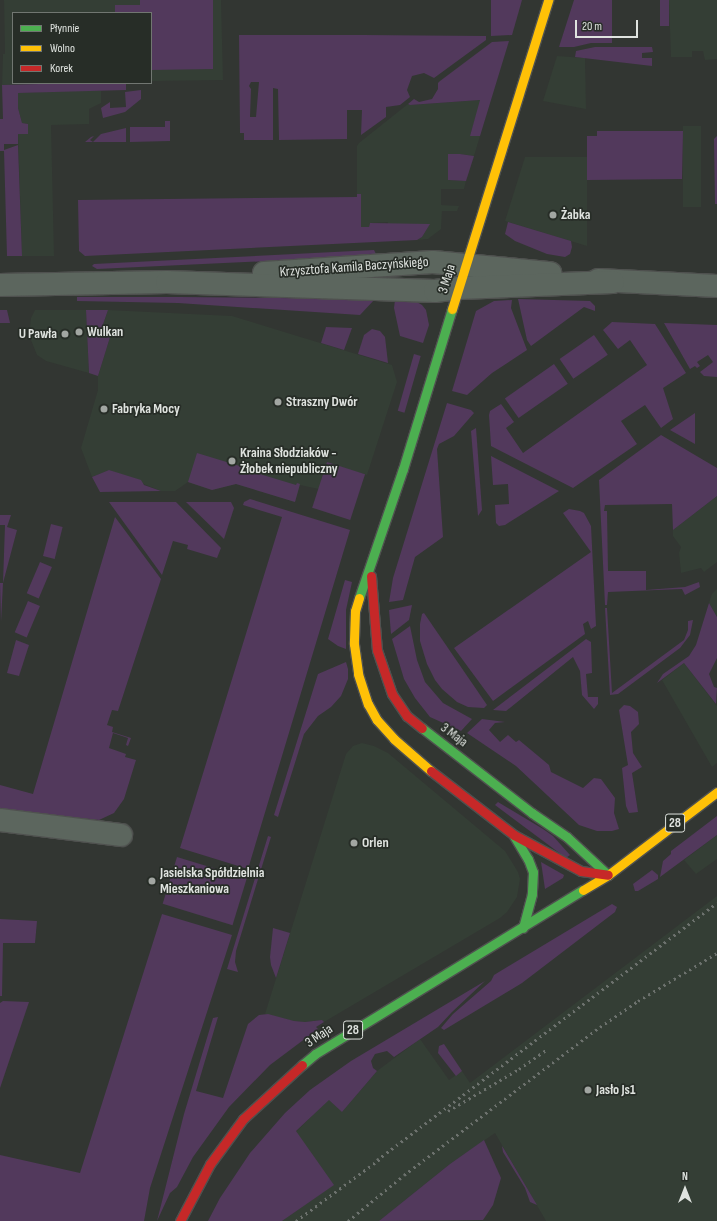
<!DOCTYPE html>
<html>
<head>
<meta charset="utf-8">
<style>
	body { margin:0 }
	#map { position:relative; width:717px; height:1221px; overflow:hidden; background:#323632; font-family:"Sofia Sans Condensed",sans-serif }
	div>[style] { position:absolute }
	.built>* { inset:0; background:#343e35; transform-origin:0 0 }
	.green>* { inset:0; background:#52395c; transform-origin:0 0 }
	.roads { filter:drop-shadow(1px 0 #4f514f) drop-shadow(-1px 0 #4f514f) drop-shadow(0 1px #4f514f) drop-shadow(0 -1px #4f514f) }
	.street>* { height:22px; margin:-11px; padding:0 11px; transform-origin:11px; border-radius:11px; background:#5c665e }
	.fast>* { height:9px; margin:-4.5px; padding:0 4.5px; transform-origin:4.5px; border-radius:4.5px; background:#4caf50 }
	.slow>* { height:9px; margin:-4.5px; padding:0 4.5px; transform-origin:4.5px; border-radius:4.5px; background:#ffc107 }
	.jam>* { height:9px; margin:-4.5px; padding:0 4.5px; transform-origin:4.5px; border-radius:4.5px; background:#c62828 }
	.rail>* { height:3px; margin-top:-1.5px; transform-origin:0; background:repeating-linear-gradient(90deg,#6d726e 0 2px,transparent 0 6px) }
	.dots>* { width:11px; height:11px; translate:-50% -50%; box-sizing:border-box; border:2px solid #272d27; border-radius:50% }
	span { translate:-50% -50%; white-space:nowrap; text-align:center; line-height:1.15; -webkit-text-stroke:3.5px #272d27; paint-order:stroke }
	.shield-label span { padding:1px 3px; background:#272d27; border:1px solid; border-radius:3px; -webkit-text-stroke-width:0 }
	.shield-label { font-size:13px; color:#dfe3df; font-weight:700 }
	.poi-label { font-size:14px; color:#dfe3df; font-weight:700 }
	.left { translate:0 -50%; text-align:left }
	.right { translate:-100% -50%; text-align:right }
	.street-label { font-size:14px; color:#dfe3df }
	.legend { position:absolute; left:12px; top:12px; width:140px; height:72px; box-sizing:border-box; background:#272d27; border:1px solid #717671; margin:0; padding:5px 7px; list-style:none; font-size:12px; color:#dfe3df }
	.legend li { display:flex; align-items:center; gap:8px; height:20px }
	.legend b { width:20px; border:1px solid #717671 }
	.north { position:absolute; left:665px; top:1169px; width:40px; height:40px; -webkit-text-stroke:3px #272d27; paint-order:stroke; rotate:0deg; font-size:11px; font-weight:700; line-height:16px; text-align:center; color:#dfe3df }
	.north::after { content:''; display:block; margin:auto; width:14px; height:18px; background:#dfe3df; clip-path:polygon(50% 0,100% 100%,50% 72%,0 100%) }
	.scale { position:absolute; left:575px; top:20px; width:63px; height:18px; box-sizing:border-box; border:2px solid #dfe3df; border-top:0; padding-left:5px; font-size:12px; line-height:14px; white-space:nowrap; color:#dfe3df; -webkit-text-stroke:3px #272d27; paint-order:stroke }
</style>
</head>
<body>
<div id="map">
	<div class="built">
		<div style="clip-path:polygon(4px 0,221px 0,223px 80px,151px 81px,151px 13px,13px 13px,13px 83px,76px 83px,2px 85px,3px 54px,5px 54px)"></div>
		<div style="clip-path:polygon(669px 0,717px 0,717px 59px,705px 60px,703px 51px,692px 51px,692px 57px,671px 57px)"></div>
		<div style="clip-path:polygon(557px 56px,585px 58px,586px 109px,543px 101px)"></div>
		<div style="clip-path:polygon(86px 90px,101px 91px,101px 103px,89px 109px,89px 124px,51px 125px,54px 256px,22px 256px,18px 134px,28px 124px,22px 123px,18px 108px,18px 93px)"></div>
		<div style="clip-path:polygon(481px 100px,470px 136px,480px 136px,474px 156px,460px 154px,448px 154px,448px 180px,466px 181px,464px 189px,441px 189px,441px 205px,459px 206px,457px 211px,442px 211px,441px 229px,428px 239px,417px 240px,422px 237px,429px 225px,388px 224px,388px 222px,370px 223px,369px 227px,361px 227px,361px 215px,357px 194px,357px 146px,359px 143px,408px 104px,410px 105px)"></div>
		<div style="left:683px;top:126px;width:18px;height:81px"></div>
		<div style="clip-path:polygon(525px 157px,587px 157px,587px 246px,505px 221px)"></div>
		<div style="clip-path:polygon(35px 310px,86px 310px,89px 373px,46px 361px,37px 355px,29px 335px,31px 318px)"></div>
		<div style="clip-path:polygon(108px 310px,232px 316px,392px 365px,397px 382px,367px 475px,327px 463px,319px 489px,300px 485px,295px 502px,236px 484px,212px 490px,188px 482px,175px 491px,161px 491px,109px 470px,92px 477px,81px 448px,98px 390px,98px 376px,111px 334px,101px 330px)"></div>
		<div style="clip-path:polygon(717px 496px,717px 562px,704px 572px,701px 568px,681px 573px,679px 553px,681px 547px,673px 536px,673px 530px)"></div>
		<div style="clip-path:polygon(717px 589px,717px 617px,709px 603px,712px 594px)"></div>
		<div style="clip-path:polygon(684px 663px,717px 706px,717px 763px,712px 767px,662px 680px)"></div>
		<div style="clip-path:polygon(362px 743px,374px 746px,388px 753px,505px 851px,518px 872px,520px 879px,517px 897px,507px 912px,500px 918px,324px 1022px,322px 1020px,305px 1022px,293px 1021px,265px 1014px,346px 754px,353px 746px)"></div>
		<div style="clip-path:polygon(717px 835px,717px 859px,696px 874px,684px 860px)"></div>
		<div style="clip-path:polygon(717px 896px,717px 1221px,546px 1221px,495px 1133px,450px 1164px,379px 1221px,282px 1221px,333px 1185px,296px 1132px,329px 1099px,342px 1112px,377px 1071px,420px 1039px,449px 1080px,462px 1071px,470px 1083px)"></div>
	</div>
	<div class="green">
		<div style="clip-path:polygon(140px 0,213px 0,213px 69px,151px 70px,151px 13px,115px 13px,115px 5px,140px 5px)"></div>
		<div style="clip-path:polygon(491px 0,522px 0,512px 35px,491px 36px)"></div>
		<div style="clip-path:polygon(574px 0,612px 0,612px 43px,591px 43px,574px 47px,559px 47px)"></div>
		<div style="left:660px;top:0;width:9px;height:26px"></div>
		<div style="clip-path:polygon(evenodd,239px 35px,363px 35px,486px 36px,486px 40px,434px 78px,424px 73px,412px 76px,407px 90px,410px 97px,400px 105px,386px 107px,386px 117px,361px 135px,362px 110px,347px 110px,347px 139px,279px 140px,278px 89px,273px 88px,273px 140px,244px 140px,244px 133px,240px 133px,239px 35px,251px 82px,259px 82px,256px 117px,250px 117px,251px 89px,249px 86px,251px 82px)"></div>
		<div style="clip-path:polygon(509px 41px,480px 136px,470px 136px,480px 100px,410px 105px,408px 104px,414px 99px,419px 102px,432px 99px,438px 89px,438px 83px,440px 81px,492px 42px)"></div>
		<div style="clip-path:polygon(595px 47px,652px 47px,653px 52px,642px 53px,642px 58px,652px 58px,652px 66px,575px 57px,576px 51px)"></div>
		<div style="clip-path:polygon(76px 83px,126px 83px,126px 90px,18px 93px,18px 108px,22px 123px,28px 124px,28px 134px,18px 134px,18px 144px,4px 144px,4px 150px,18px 145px,22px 256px,7px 256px,4px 151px,0 151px,0 119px,3px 119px,2px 85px)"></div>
		<div style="clip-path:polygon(141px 90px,141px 99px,125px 112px,103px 118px,101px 108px,110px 102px,110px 108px,126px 107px,125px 92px)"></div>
		<div style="clip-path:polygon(165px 121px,170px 121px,170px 141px,130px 142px,130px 127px,165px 127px)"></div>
		<div style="clip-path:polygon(126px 128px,126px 142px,85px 142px,91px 137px,94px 136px,90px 140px,93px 142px,101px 134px)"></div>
		<div style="clip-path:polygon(597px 131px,683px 131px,682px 179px,587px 180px,587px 136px,597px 136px)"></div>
		<div style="clip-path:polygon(717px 136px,717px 204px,715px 204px,714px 139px)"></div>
		<div style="clip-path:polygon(448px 154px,460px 154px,474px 156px,466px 181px,448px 180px)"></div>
		<div style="clip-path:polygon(357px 194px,361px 194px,361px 227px,369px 227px,370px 223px,430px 224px,422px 237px,417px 240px,85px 256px,79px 251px,78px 200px,357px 197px)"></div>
		<div style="clip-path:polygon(508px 222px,571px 241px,572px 247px,570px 254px,565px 257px,547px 254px,515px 241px,505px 234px)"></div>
		<div style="clip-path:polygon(374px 250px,377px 256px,97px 269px,92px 266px,94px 264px)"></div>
		<div style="clip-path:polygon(77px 297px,179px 297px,375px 299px,360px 315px,178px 303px,77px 301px)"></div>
		<div style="clip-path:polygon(518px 299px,590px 301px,595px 306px,595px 311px,584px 307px,531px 346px,527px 340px)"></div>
		<div style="clip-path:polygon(395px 300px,415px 301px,422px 305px,426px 310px,429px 325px,423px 343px,400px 336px,394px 308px)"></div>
		<div style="clip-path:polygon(512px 300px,511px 308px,527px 350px,492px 373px,467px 395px,452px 391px,476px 311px,494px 301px)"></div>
		<div style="clip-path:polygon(0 310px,7px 310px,10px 323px,0 323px)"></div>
		<div style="clip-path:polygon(86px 310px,108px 310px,101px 330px,111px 334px,98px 376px,89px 373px)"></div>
		<div style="clip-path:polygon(612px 322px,655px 324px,686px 373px,663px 388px,673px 419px,661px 428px,645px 405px,621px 421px,637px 444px,573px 488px,491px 446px,489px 415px,490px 411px,501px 404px,514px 422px,506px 428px,523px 453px,647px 365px,630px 340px,618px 349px,603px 330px)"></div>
		<div style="clip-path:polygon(664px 323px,717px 325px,717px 377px,704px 376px,700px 372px,713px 362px,708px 355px,697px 362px,700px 366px,697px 368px,695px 366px,690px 369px)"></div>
		<div style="clip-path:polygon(326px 327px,352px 328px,344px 350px,321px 343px)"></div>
		<div style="clip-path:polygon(372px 329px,380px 331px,385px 337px,388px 363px,358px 354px,364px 335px)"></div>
		<div style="left:594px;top:335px;width:24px;height:42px;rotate:55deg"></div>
		<div style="left:414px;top:354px;width:7px;height:59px;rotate:16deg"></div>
		<div style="left:554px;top:364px;width:24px;height:60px;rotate:55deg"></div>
		<div style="clip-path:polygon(447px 403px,471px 410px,474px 413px,454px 436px,439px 444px,437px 449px,443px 537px,415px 557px,403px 600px,389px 602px,393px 578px)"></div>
		<div style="clip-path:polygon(695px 413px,695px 444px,670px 430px)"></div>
		<div style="clip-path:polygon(476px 428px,482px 510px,478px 516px,471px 431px)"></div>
		<div style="clip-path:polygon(661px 435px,717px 468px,717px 496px,673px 530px,672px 504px,605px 505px,604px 511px,607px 511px,608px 571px,646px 571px,646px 590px,685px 587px,699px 582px,700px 587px,685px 595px,682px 589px,608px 592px,607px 605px,605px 605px,599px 480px)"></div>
		<div style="clip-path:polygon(197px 453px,243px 467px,243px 469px,296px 485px,297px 483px,300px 484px,295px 502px,236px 484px,212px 490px,188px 482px)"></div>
		<div style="clip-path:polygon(491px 456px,559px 491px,505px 525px,499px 526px,496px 523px,495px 505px,509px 504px,508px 484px,493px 485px)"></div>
		<div style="left:327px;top:462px;width:40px;height:48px;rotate:18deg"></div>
		<div style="clip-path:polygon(109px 470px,141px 480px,144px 485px,161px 491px,100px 492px,92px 477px)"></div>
		<div style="clip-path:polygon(250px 499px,350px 530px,248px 869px,180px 848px,282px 517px,243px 505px,244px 502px)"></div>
		<div style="clip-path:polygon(109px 502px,176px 502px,221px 548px,217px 558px,187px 549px,188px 545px,173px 541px,162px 575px)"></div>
		<div style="clip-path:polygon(186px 502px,231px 502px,234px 508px,224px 539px)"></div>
		<div style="clip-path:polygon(569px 509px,580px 511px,584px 513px,591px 526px,596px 626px,591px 629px,588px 621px,583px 624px,585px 634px,493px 701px,454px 648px,591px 552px,563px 513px)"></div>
		<div style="clip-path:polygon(0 515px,11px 515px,7px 527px,17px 530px,3px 583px,1px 622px,0 583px,3px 583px,5px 525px,0 525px)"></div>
		<div style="clip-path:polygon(115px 517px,161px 579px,118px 711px,112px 710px,107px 725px,113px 727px,112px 732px,131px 738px,128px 746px,126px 745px,128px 738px,113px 733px,109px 748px,126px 754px,125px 757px,136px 760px,124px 799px,114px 813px,99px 820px,0 809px,0 785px,33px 794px)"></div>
		<div style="left:51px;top:524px;width:12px;height:33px;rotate:14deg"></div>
		<div style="left:40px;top:562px;width:13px;height:34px;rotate:23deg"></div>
		<div style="clip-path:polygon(345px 580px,352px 582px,346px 610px,346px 649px,338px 646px,328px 639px)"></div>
		<div style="left:28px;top:601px;width:13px;height:34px;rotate:23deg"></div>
		<div style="clip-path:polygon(709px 603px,717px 617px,717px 658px,709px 674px,714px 687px,717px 688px,716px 704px,684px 663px,657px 683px,663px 674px,689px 656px,696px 645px)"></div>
		<div style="clip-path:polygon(412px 605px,409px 620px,391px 634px,389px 610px)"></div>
		<div style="clip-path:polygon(605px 608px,607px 608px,612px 693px,684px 640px,688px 630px,688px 621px,693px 620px,690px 635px,680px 648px,618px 694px,610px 695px)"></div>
		<div style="clip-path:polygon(424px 613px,487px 705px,484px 708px,468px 707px,457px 702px,442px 689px,435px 680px,427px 664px,420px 641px,420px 624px,422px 614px)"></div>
		<div style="clip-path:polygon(410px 626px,417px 660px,425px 682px,443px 703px,472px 719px,461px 731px,430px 717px,415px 698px,404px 679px,392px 639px)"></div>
		<div style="clip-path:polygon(586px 639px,591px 642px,592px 673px,586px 674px,588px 697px,598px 697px,598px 704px,594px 709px,582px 695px,580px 671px,573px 657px,506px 711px,493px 710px)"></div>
		<div style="clip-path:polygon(16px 640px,29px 645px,19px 676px,7px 673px)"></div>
		<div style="clip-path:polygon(346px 662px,348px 669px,348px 679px,341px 696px,331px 707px,318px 716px,304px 734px,278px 817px,274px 815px,318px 674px)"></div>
		<div style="clip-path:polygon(624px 705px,630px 706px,638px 712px,639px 724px,631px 732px,633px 753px,642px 767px,632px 773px,638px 812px,629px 813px,626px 806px,622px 768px,628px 765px,619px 710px)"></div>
		<div style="clip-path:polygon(482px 719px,505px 722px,495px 723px,489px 730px,500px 742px,508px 735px,516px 742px,519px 740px,549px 765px,551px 772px,583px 788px,594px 778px,601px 779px,615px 798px,614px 813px,619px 829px,612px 831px,597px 831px,579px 825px,516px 766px,467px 733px)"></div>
		<div style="clip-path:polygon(498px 802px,543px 829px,553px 836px,570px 855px,566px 858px,495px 805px)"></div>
		<div style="clip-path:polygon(717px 816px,717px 835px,660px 877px,663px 861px,671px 854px,671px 851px)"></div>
		<div style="clip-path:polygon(268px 836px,271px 837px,236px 951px,235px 962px,238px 972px,227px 969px)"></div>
		<div style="left:177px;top:857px;width:73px;height:49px;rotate:17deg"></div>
		<div style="clip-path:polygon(541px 862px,564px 875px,563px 878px,545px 889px)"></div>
		<div style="clip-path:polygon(652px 870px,658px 875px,658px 879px,638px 891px,635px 891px,633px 884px)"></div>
		<div style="clip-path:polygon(612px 904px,617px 907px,615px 912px,522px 983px,444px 1030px,441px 1028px,453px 1014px,491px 981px,494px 975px)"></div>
		<div style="clip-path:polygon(162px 914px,232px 935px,150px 1188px,144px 1221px,0 1221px,0 1155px,80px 1173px)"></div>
		<div style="clip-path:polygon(0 919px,37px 921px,35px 943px,3px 943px,2px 996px,0 996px)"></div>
		<div style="clip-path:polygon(273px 928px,290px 933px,276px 978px,271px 965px,270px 957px)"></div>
		<div style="clip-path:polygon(485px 981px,452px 1012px,438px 1027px,394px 1057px,387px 1051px,375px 1054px,371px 1061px,373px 1068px,377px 1071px,342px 1112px,329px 1100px,296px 1131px,334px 1185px,282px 1221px,208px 1221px,220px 1198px,250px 1153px,285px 1113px,310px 1090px,351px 1061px)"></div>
		<div style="clip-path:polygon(3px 1001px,29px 1002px,0 1088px,0 1003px)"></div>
		<div style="clip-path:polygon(268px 1014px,294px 1021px,305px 1022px,322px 1020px,324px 1022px,316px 1027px,318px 1029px,270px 1065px,229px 1107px,193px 1157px,177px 1187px,170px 1193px,157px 1221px,184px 1114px,213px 1018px,218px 1017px,196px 1091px,223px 1098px,248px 1024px,259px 1015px)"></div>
		<div style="clip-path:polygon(444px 1044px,462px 1071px,456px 1076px,438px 1053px,439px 1046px)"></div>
		<div style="clip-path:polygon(484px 1140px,501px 1178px,493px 1205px,483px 1220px,379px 1221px,450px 1164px)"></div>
		<div style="clip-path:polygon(502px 1146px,504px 1149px,537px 1205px,530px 1202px,525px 1188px,503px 1152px)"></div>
	</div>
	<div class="roads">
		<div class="street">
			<div style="left:264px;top:273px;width:169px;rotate:-3.7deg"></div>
			<div style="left:433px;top:262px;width:118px;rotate:5.4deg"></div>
			<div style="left:598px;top:280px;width:119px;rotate:2.9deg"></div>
			<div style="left:0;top:285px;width:167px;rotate:-1deg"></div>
			<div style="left:167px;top:282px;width:268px;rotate:1.9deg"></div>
			<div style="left:435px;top:291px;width:24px;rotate:-7deg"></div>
			<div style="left:459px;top:288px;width:154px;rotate:-2.2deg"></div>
			<div style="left:0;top:820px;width:122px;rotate:7.1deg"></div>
		</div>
		<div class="fast">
			<div style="left:359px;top:598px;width:136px;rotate:-71.2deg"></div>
			<div style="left:403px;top:469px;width:167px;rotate:-73deg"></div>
			<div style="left:422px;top:728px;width:139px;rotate:37.7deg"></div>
			<div style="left:532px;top:813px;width:42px;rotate:34.4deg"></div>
			<div style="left:567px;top:837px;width:56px;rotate:42.8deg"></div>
			<div style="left:514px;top:836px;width:27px;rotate:59deg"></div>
			<div style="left:528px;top:859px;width:14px;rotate:69deg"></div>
			<div style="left:533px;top:872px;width:22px;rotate:93deg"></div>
			<div style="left:532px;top:894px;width:35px;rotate:105deg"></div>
			<div style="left:302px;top:1065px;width:17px;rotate:-40deg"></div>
			<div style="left:315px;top:1054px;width:314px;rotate:-31.5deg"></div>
		</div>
		<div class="slow">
			<div style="left:452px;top:309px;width:324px;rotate:-72.7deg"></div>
			<div style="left:359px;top:598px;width:14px;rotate:107deg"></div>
			<div style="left:355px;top:611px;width:33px;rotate:92deg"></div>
			<div style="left:354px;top:644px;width:30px;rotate:82deg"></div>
			<div style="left:358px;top:674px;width:32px;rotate:72deg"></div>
			<div style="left:368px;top:704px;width:18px;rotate:61deg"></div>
			<div style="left:377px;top:720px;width:25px;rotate:48deg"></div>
			<div style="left:394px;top:739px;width:49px;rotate:40.9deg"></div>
			<div style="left:583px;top:890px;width:29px;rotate:-31deg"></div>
			<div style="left:608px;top:875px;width:137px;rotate:-37.3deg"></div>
		</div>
		<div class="jam">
			<div style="left:371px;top:576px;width:74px;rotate:85.4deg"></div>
			<div style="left:377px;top:650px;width:46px;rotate:71.2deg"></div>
			<div style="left:392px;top:694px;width:27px;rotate:56deg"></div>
			<div style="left:407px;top:716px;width:19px;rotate:39deg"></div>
			<div style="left:431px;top:771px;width:105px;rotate:37.6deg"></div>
			<div style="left:514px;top:835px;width:76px;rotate:28.2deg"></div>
			<div style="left:581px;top:871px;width:27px;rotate:8deg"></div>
			<div style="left:180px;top:1221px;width:64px;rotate:-62.2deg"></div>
			<div style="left:210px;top:1164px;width:56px;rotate:-53.7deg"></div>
			<div style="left:243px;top:1119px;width:80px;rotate:-42.5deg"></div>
		</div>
	</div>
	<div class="rail">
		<div style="left:448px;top:1111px;width:82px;rotate:-30.6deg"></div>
		<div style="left:519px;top:1069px;width:33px;rotate:-35deg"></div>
		<div style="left:377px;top:1160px;width:426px;rotate:-37.1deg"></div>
		<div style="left:296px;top:1221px;width:106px;rotate:-36.5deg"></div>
		<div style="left:348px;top:1221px;width:72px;rotate:-39.4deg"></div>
		<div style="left:404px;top:1175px;width:246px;rotate:-37.1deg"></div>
		<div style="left:600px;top:1027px;width:46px;rotate:-34.4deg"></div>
		<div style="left:638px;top:1001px;width:92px;rotate:-31.3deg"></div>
	</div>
	<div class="dots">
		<div style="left:553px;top:215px;background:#a2a6a2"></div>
		<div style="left:79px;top:332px;background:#a2a6a2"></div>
		<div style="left:65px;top:334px;background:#a2a6a2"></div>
		<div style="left:278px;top:402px;background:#a2a6a2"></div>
		<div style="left:104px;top:409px;background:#a2a6a2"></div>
		<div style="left:232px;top:461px;background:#a2a6a2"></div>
		<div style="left:354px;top:843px;background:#a2a6a2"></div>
		<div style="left:152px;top:881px;background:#a2a6a2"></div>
		<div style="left:588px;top:1090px;background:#a2a6a2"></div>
	</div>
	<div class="shield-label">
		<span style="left:675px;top:823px">28</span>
		<span style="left:353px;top:1030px">28</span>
	</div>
	<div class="poi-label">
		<span class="left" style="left:561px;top:215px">Żabka</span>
		<span class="left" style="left:87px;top:332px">Wulkan</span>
		<span class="right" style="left:57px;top:334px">U Pawła</span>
		<span class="left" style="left:286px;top:402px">Straszny Dwór</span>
		<span class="left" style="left:112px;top:409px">Fabryka Mocy</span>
		<span class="left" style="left:240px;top:461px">Kraina Słodziaków -<br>Żłobek niepubliczny</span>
		<span class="left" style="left:362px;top:843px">Orlen</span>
		<span class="left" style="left:160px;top:881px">Jasielska Spółdzielnia<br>Mieszkaniowa</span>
		<span class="left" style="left:596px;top:1090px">Jasło Js1</span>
	</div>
	<div class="street-label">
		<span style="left:354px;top:267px;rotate:-4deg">Krzysztofa Kamila Baczyńskiego</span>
		<span style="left:447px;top:279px;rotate:-73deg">3 Maja</span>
		<span style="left:454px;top:735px;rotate:37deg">3 Maja</span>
		<span style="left:319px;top:1036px;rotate:-34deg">3 Maja</span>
	</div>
	<ul class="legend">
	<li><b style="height:5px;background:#4caf50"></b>Płynnie</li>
	<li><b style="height:5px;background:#ffc107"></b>Wolno</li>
	<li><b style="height:5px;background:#c62828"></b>Korek</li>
	</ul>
	<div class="north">N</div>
	<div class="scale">20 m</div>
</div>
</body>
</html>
